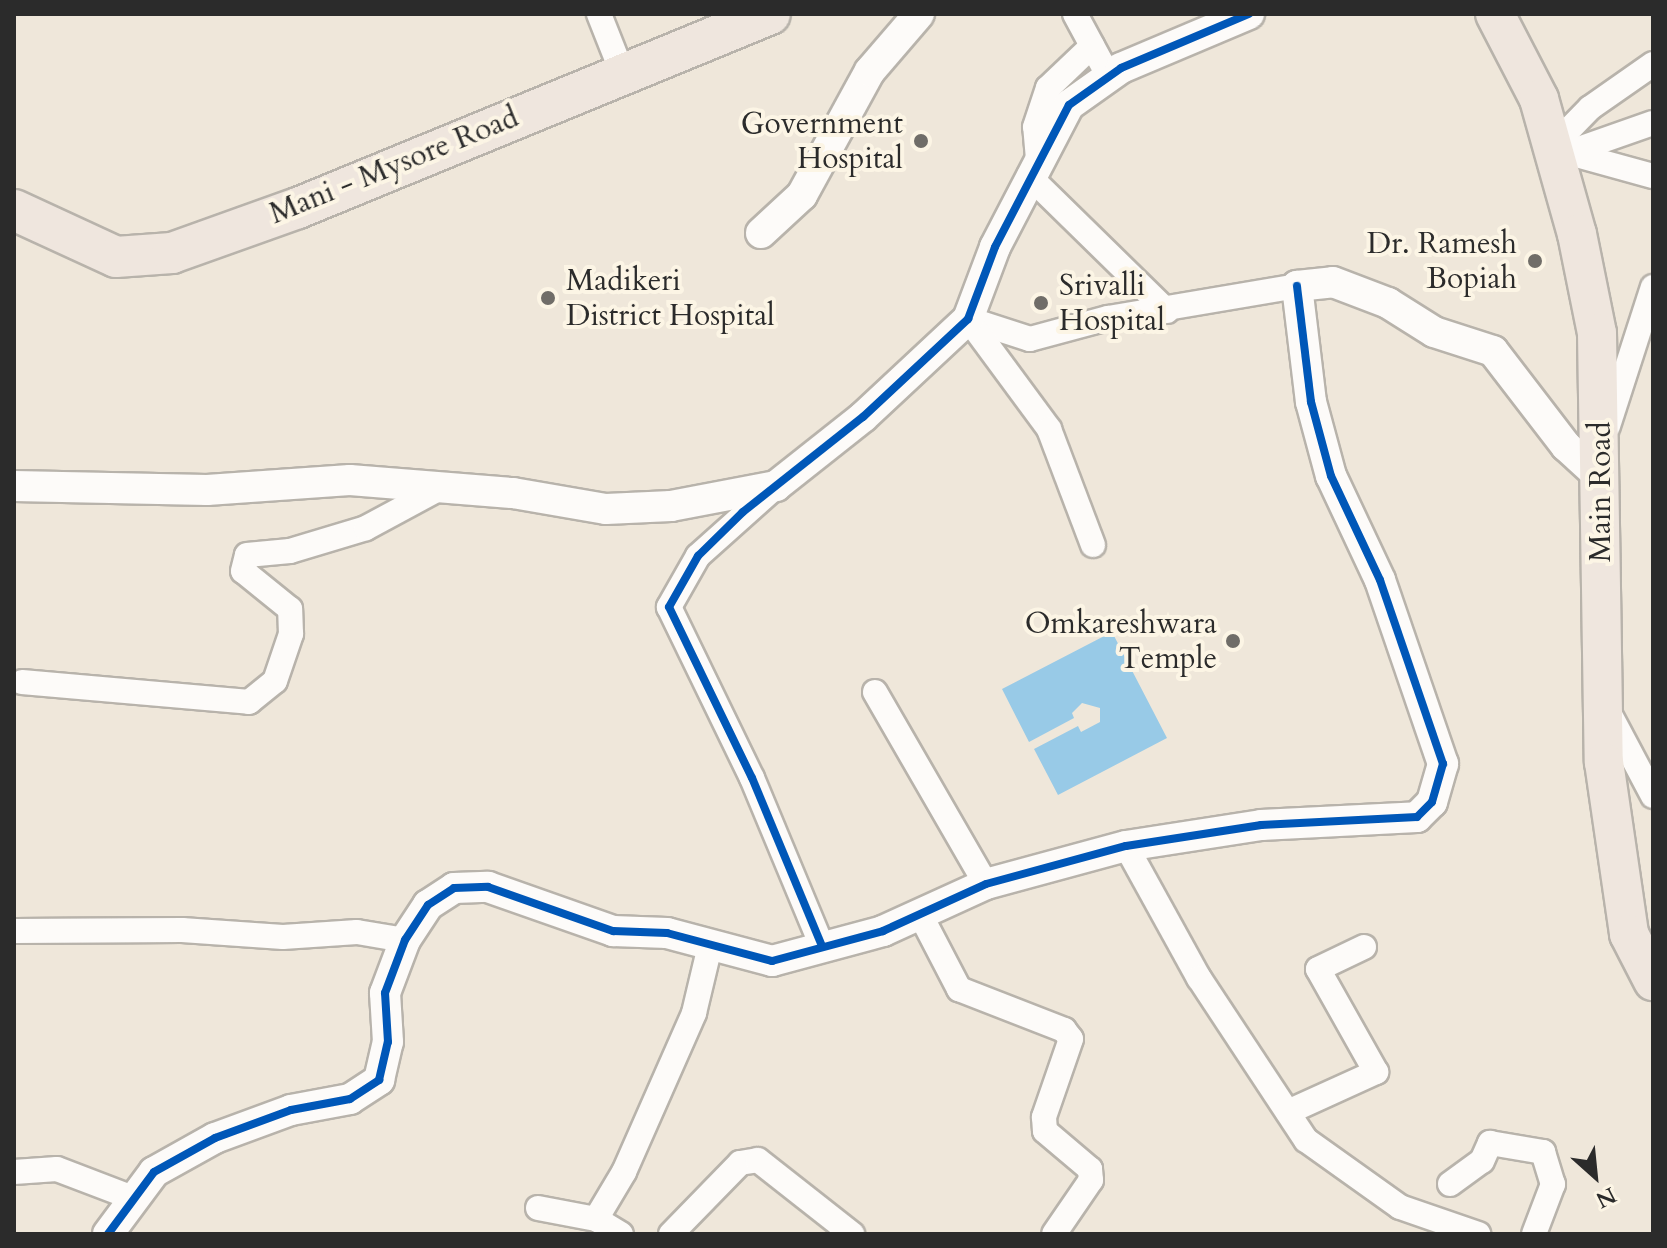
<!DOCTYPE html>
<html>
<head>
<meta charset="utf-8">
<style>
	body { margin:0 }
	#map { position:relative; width:1667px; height:1248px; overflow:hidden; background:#efe7da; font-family:Cardo,serif }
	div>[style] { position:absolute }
	.water>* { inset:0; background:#98cae7 }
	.roads { filter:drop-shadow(2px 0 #b8b3ab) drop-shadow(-2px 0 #b8b3ab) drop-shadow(0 2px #b8b3ab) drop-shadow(0 -2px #b8b3ab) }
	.minor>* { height:24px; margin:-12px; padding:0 12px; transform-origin:12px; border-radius:12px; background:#fdfbf9 }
	.tertiary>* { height:30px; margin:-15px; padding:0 15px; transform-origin:15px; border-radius:15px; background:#fdfbf9 }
	.primary>* { height:38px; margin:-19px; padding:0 19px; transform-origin:19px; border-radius:19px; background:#efe6de }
	.trunk>* { height:40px; margin:-20px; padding:0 20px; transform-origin:20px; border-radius:20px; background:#efe6de }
	.cycleway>* { height:8px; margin:-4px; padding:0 4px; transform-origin:4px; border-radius:4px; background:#0057b8 }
	.dots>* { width:22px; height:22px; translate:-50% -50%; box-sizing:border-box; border:4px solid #fcf5e5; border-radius:50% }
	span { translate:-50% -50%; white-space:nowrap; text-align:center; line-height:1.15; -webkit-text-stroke:8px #fcf5e5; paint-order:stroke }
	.poi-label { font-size:30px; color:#2b2b2b }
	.right { translate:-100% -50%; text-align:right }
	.left { translate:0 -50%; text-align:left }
	.street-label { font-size:30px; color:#2b2b2b }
	.frame { position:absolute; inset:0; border:16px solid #2b2b2b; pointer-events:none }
	.north { position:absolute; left:1555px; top:1136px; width:80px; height:80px; -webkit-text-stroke:6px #fcf5e5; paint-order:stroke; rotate:153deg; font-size:22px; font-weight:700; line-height:32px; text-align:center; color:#2b2b2b }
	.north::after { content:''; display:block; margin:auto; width:28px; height:36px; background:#2b2b2b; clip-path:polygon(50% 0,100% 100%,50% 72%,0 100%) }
</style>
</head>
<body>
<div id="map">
	<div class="water">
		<div style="clip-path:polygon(1112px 632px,1167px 738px,1058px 795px,1034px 749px,1078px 726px,1081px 732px,1100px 722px,1100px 708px,1082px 703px,1072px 713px,1074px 718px,1029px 742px,1002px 689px)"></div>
	</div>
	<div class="roads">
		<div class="minor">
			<div style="left:599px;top:14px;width:62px;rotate:68.4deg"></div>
			<div style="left:1075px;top:14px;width:69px;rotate:61.6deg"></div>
			<div style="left:1551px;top:148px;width:56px;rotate:-45.7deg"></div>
			<div style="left:1590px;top:108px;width:77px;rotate:-34.9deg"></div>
			<div style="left:1551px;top:148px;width:106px;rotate:15.4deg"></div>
			<div style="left:1570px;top:152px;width:88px;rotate:-19.3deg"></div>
			<div style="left:1038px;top:159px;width:32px;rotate:-95deg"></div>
			<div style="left:1035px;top:127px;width:41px;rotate:-71.6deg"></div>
			<div style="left:1048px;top:88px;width:61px;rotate:-43.7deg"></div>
			<div style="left:1029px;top:176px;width:193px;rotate:44.4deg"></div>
			<div style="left:968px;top:319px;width:65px;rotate:17.9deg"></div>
			<div style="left:1030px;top:339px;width:81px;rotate:-15.1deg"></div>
			<div style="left:1108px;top:318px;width:192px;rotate:-9.6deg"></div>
			<div style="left:968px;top:319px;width:137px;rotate:53.6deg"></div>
			<div style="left:1049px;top:429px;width:124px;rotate:69.2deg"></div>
			<div style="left:1608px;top:426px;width:146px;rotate:-72.1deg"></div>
			<div style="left:774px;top:488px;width:102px;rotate:138.2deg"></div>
			<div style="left:698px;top:556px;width:59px;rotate:119.6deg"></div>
			<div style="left:669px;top:607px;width:190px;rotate:64.1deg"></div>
			<div style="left:752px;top:778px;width:182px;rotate:67.4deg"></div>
			<div style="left:22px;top:682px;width:228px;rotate:5deg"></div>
			<div style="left:249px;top:702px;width:33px;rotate:-39deg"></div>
			<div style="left:275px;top:681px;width:50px;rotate:-71.2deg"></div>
			<div style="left:291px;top:634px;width:25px;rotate:-92deg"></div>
			<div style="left:290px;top:609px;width:60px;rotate:-141deg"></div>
			<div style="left:243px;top:571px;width:16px;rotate:-76deg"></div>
			<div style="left:247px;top:555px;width:43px;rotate:-5.3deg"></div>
			<div style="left:290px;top:551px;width:79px;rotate:-16.8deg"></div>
			<div style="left:366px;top:528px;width:86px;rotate:-28.3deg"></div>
			<div style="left:875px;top:692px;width:222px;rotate:60deg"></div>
			<div style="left:1608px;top:711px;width:96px;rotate:62.1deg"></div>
			<div style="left:1126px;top:846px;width:151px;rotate:61.1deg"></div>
			<div style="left:1199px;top:978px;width:194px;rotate:56.6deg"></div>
			<div style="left:1306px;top:1140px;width:115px;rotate:35.5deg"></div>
			<div style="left:1400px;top:1207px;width:83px;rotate:19.1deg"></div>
			<div style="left:920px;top:914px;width:85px;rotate:62.5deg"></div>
			<div style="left:959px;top:989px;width:113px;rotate:21.3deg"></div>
			<div style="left:1064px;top:1030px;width:11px;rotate:52deg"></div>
			<div style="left:1071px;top:1039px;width:83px;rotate:109.1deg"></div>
			<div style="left:1044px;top:1117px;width:14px;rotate:86deg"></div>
			<div style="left:1045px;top:1131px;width:59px;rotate:40.2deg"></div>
			<div style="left:1090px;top:1169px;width:11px;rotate:85deg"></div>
			<div style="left:1091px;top:1180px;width:65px;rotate:124.4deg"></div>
			<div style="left:14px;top:931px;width:168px;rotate:-0.3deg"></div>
			<div style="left:182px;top:930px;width:101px;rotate:4deg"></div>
			<div style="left:283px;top:937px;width:74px;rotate:-3.9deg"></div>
			<div style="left:357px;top:932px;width:49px;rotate:9.5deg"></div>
			<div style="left:1288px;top:1112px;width:97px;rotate:-24.4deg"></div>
			<div style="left:1376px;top:1072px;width:118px;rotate:-119.4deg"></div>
			<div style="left:1318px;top:969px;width:51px;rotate:-25.6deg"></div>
			<div style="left:14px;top:1172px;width:43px;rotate:-4deg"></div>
			<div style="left:57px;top:1169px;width:81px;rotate:20.9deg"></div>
			<div style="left:1450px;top:1184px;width:39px;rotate:-36deg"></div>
			<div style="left:1482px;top:1161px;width:20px;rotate:-66deg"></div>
			<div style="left:1490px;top:1143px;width:54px;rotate:9.6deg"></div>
			<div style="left:1543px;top:1152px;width:34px;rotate:73deg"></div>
			<div style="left:1553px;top:1184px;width:53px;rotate:110.8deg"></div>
			<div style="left:538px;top:1208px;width:59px;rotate:10.7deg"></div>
			<div style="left:596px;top:1219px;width:29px;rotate:31deg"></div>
			<div style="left:596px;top:1219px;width:55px;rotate:-59.2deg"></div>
			<div style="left:624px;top:1172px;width:174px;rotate:-66.2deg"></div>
			<div style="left:694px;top:1013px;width:69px;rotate:-76.6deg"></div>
			<div style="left:671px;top:1234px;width:99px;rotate:-45.8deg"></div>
			<div style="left:740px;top:1163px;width:18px;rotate:-9deg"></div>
			<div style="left:758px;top:1160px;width:120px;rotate:38.2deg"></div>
		</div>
		<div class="tertiary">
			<div style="left:761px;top:233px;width:56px;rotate:-42.8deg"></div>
			<div style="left:802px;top:195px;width:141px;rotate:-61.3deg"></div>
			<div style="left:870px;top:71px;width:75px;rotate:-49.3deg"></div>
			<div style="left:14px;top:486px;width:193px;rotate:1.2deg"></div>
			<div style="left:207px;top:490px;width:143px;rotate:-4deg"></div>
			<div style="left:350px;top:480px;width:164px;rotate:4.6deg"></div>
			<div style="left:513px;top:493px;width:94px;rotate:9.8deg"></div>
			<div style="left:606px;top:509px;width:65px;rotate:-2.6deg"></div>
			<div style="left:671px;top:506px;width:107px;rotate:-10.8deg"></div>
			<div style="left:776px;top:486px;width:111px;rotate:-38.4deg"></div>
			<div style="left:863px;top:417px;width:144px;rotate:-43deg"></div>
			<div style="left:968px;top:319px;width:77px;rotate:-69.4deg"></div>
			<div style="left:995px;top:247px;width:160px;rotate:-62.5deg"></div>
			<div style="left:1069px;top:105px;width:64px;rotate:-35.4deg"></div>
			<div style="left:1121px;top:68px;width:139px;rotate:-22.9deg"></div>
			<div style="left:108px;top:1234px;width:77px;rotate:-53.4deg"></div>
			<div style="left:154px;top:1172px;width:70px;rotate:-29.1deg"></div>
			<div style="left:215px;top:1138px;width:81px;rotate:-20.2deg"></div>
			<div style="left:291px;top:1110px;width:60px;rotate:-10.6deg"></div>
			<div style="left:350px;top:1099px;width:35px;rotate:-33deg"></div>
			<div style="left:379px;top:1080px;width:39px;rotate:-77deg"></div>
			<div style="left:388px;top:1042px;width:49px;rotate:-93.5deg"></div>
			<div style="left:385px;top:993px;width:57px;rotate:-69.3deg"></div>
			<div style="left:405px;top:940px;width:42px;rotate:-56.7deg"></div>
			<div style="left:428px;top:905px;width:31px;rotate:-33deg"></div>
			<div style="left:454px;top:888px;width:34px;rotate:-2deg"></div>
			<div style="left:488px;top:887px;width:133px;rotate:19.4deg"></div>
			<div style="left:613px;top:931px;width:54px;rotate:2.1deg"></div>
			<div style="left:667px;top:933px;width:109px;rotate:14.9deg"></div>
			<div style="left:772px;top:961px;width:115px;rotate:-15.1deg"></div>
			<div style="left:883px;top:931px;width:113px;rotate:-24.5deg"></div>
			<div style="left:986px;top:884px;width:145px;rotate:-15.2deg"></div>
			<div style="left:1126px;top:846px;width:137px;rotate:-8.8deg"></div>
			<div style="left:1261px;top:825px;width:156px;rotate:-2.9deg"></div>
			<div style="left:1417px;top:817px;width:21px;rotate:-45deg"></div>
			<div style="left:1432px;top:802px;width:40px;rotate:-74deg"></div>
			<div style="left:1443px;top:764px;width:194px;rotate:-108.9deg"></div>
			<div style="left:1380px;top:580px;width:115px;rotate:-115.2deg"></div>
			<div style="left:1331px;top:476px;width:77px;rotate:-105.1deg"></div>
			<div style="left:1311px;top:402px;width:117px;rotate:-96.9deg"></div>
			<div style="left:1297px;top:286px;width:36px;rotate:-6deg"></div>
			<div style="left:1333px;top:282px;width:59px;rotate:20.9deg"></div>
			<div style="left:1388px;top:303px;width:54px;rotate:32.2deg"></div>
			<div style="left:1434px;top:332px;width:62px;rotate:17.9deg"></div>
			<div style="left:1493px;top:351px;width:120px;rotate:52.5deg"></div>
			<div style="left:1566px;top:446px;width:47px;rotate:42.4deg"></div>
		</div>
		<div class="primary">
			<div style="left:1495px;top:14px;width:96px;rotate:62.6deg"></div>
			<div style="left:1539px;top:99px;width:140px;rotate:74.3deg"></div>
			<div style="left:1577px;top:234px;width:101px;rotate:78.6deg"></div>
			<div style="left:1597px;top:333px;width:429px;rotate:89.1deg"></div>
			<div style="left:1604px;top:762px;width:174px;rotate:81.7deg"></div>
			<div style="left:1629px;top:934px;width:53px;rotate:62.9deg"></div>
		</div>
		<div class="trunk">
			<div style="left:14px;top:210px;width:112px;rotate:24.7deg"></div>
			<div style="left:116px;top:257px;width:56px;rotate:-4.1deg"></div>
			<div style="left:172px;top:253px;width:134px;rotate:-19.7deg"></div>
			<div style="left:298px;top:208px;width:510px;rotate:-22.34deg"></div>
		</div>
	</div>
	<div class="cycleway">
		<div style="left:822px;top:946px;width:182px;rotate:-112.6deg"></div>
		<div style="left:752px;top:778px;width:190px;rotate:-115.9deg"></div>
		<div style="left:669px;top:607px;width:59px;rotate:-60.4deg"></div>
		<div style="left:698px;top:556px;width:63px;rotate:-44.4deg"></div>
		<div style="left:743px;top:512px;width:153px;rotate:-38.4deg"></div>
		<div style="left:863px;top:417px;width:144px;rotate:-43deg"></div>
		<div style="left:968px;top:319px;width:77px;rotate:-69.4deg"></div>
		<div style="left:995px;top:247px;width:160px;rotate:-62.5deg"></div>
		<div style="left:1069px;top:105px;width:64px;rotate:-35.4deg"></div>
		<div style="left:1121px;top:68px;width:139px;rotate:-22.9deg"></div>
		<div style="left:108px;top:1234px;width:77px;rotate:-53.4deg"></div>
		<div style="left:154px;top:1172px;width:70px;rotate:-29.1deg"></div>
		<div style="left:215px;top:1138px;width:81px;rotate:-20.2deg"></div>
		<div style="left:291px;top:1110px;width:60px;rotate:-10.6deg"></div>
		<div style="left:350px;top:1099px;width:35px;rotate:-33deg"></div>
		<div style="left:379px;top:1080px;width:39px;rotate:-77deg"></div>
		<div style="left:388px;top:1042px;width:49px;rotate:-93.5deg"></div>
		<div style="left:385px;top:993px;width:57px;rotate:-69.3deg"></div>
		<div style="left:405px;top:940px;width:42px;rotate:-56.7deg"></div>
		<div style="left:428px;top:905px;width:31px;rotate:-33deg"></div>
		<div style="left:454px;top:888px;width:34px;rotate:-2deg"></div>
		<div style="left:488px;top:887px;width:133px;rotate:19.4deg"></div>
		<div style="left:613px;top:931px;width:54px;rotate:2.1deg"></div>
		<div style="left:667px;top:933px;width:109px;rotate:14.9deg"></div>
		<div style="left:772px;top:961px;width:115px;rotate:-15.1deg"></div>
		<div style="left:883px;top:931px;width:113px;rotate:-24.5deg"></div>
		<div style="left:986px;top:884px;width:145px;rotate:-15.2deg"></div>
		<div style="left:1126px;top:846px;width:137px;rotate:-8.8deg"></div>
		<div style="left:1261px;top:825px;width:156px;rotate:-2.9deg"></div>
		<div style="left:1417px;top:817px;width:21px;rotate:-45deg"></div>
		<div style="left:1432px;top:802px;width:40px;rotate:-74deg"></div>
		<div style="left:1443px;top:764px;width:194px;rotate:-108.9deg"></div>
		<div style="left:1380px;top:580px;width:115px;rotate:-115.2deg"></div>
		<div style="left:1331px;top:476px;width:77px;rotate:-105.1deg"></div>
		<div style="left:1311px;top:402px;width:117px;rotate:-96.9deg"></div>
	</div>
	<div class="dots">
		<div style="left:921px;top:141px;background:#706d68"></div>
		<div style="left:1535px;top:261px;background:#706d68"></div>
		<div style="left:548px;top:298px;background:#706d68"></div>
		<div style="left:1041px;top:303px;background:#706d68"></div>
		<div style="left:1233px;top:641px;background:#706d68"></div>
	</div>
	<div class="poi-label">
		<span class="right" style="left:903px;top:141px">Government<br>Hospital</span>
		<span class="right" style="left:1517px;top:261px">Dr. Ramesh<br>Bopiah</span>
		<span class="left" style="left:566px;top:298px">Madikeri<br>District Hospital</span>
		<span class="left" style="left:1059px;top:303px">Srivalli<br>Hospital</span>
		<span class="right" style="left:1217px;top:641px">Omkareshwara<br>Temple</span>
	</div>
	<div class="street-label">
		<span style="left:394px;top:166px;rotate:-22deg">Mani - Mysore Road</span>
		<span style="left:1601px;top:492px;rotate:-90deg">Main Road</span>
	</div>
	<div class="frame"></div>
	<div class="north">N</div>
</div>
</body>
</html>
